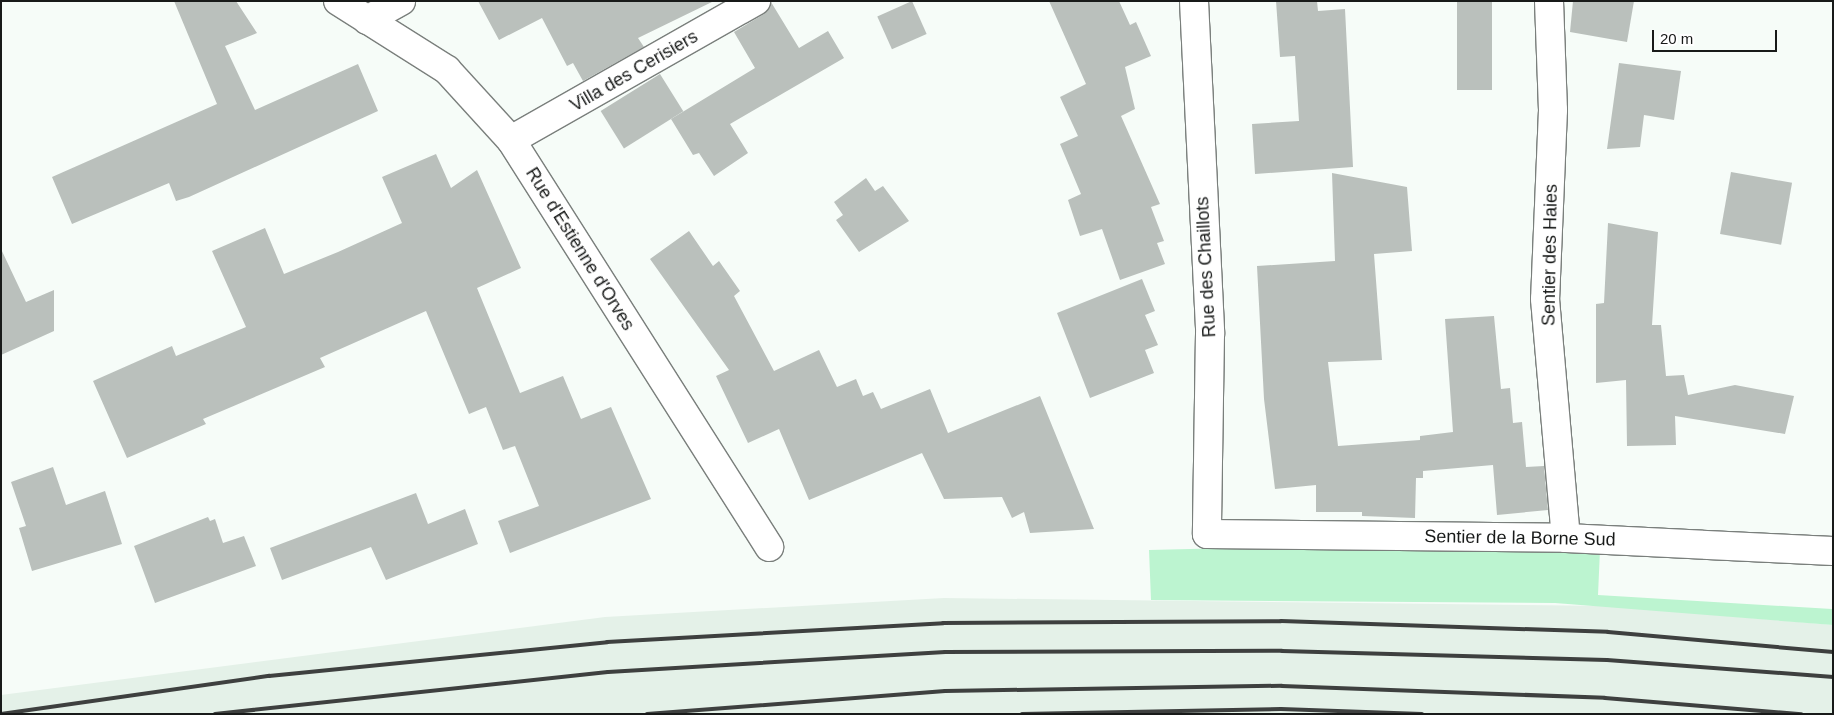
<!DOCTYPE html>
<html>
<head>
<meta charset="utf-8">
<style>
	body { margin:0 }
	#map { position:relative; width:1834px; height:715px; overflow:hidden; background:#f6fcf8; font-family:Helvetica,sans-serif }
	div>[style] { position:absolute }
	.built>* { inset:0; background:#e4f1e8 }
	.green>* { inset:0; background:#bcf4d0 }
	.building>* { inset:0; background:#bac0bc; transform-origin:0 0 }
	.roads { filter:drop-shadow(1px 0 #7a7f7c) drop-shadow(-1px 0 #7a7f7c) drop-shadow(0 1px #7a7f7c) drop-shadow(0 -1px #7a7f7c) }
	.minor>* { height:28px; margin:-14px; padding:0 14px; transform-origin:14px; border-radius:14px; background:#fff }
	.rail>* { height:4px; margin:-2px; padding:0 2px; transform-origin:2px; border-radius:2px; background:#3e403f }
	span { translate:-50% -50%; white-space:nowrap; text-align:center; line-height:1.15; -webkit-text-stroke:4px #fff; paint-order:stroke }
	.street-label { font-size:18px; color:#181a19 }
	.frame { position:absolute; inset:0; border:2px solid #181a19; pointer-events:none }
	.scale { position:absolute; left:1652px; top:30px; width:125px; height:22px; box-sizing:border-box; border:2px solid #181a19; border-top:0; padding-left:6px; font-size:15px; line-height:18px; white-space:nowrap; color:#181a19; -webkit-text-stroke:4px #fff; paint-order:stroke }
</style>
</head>
<body>
<div id="map">
	<div class="built">
		<div style="clip-path:polygon(944px 598px,1611px 606px,1833px 625px,1833px 714px,1px 714px,1px 695px,605px 617px)"></div>
	</div>
	<div class="green">
		<div style="clip-path:polygon(1273px 547px,1600px 550px,1598px 595px,1832px 609px,1833px 602px,1833px 625px,1555px 603px,1151px 600px,1149px 550px)"></div>
	</div>
	<div class="building">
		<div style="clip-path:polygon(174px 1px,236px 1px,257px 33px,225px 46px,255px 110px,358px 64px,378px 111px,189px 197px,176px 201px,169px 183px,72px 224px,52px 177px,217px 104px)"></div>
		<div style="clip-path:polygon(478px 1px,714px 1px,638px 38px,644px 47px,583px 81px,573px 63px,567px 66px,542px 18px,499px 40px)"></div>
		<div style="left:912px;top:1px;width:36px;height:38px;rotate:66deg"></div>
		<div style="clip-path:polygon(1049px 1px,1119px 1px,1130px 25px,1136px 22px,1151px 56px,1125px 67px,1135px 109px,1121px 116px,1160px 204px,1151px 207px,1164px 241px,1157px 243px,1165px 264px,1120px 280px,1102px 229px,1080px 236px,1068px 200px,1081px 194px,1060px 144px,1078px 136px,1060px 97px,1086px 84px)"></div>
		<div style="clip-path:polygon(1276px 1px,1317px 1px,1318px 11px,1345px 9px,1353px 167px,1255px 174px,1252px 124px,1299px 121px,1295px 56px,1280px 57px)"></div>
		<div style="left:1457px;top:1px;width:35px;height:89px"></div>
		<div style="clip-path:polygon(1573px 1px,1634px 1px,1627px 42px,1570px 32px)"></div>
		<div style="clip-path:polygon(771px 2px,799px 48px,828px 31px,844px 58px,730px 124px,748px 153px,714px 176px,699px 153px,693px 155px,671px 119px,755px 68px,734px 32px,764px 14px)"></div>
		<div style="clip-path:polygon(1619px 63px,1681px 71px,1674px 120px,1644px 115px,1640px 147px,1607px 149px)"></div>
		<div style="left:660px;top:74px;width:44px;height:70px;rotate:58deg"></div>
		<div style="clip-path:polygon(436px 154px,451px 188px,477px 170px,521px 268px,477px 288px,520px 393px,563px 376px,581px 419px,611px 407px,651px 499px,510px 553px,498px 521px,539px 506px,515px 446px,503px 450px,486px 407px,469px 414px,426px 311px,320px 358px,325px 367px,203px 419px,206px 424px,127px 458px,93px 381px,172px 346px,176px 356px,246px 327px,212px 251px,265px 228px,284px 274px,338px 252px,402px 223px,382px 177px)"></div>
		<div style="left:1731px;top:172px;width:62px;height:63px;rotate:10deg"></div>
		<div style="clip-path:polygon(1332px 173px,1407px 187px,1412px 251px,1374px 254px,1382px 360px,1328px 362px,1338px 446px,1420px 440px,1420px 436px,1453px 432px,1445px 319px,1494px 316px,1501px 389px,1510px 388px,1513px 423px,1522px 422px,1526px 467px,1544px 466px,1548px 510px,1497px 515px,1493px 465px,1423px 471px,1423px 478px,1416px 478px,1415px 518px,1362px 516px,1362px 512px,1316px 512px,1316px 485px,1275px 489px,1264px 399px,1257px 266px,1335px 261px)"></div>
		<div style="clip-path:polygon(866px 178px,875px 191px,883px 186px,909px 221px,859px 252px,836px 220px,843px 215px,834px 202px)"></div>
		<div style="clip-path:polygon(1608px 223px,1658px 232px,1652px 325px,1661px 325px,1666px 376px,1684px 375px,1688px 395px,1735px 385px,1794px 396px,1785px 434px,1675px 416px,1676px 445px,1627px 446px,1626px 380px,1596px 383px,1596px 304px,1604px 303px)"></div>
		<div style="clip-path:polygon(689px 231px,713px 266px,719px 261px,740px 291px,734px 296px,774px 371px,819px 350px,837px 387px,856px 379px,863px 396px,873px 392px,881px 409px,930px 389px,948px 433px,1040px 396px,1094px 529px,1030px 533px,1024px 512px,1012px 518px,1002px 497px,944px 499px,922px 453px,809px 500px,779px 429px,748px 443px,716px 376px,729px 370px,650px 259px)"></div>
		<div style="clip-path:polygon(1px 249px,26px 302px,54px 290px,54px 331px,1px 355px)"></div>
		<div style="clip-path:polygon(1142px 279px,1155px 311px,1145px 315px,1158px 345px,1145px 350px,1154px 373px,1090px 398px,1057px 313px)"></div>
		<div style="clip-path:polygon(53px 467px,66px 505px,105px 491px,122px 544px,32px 571px,19px 528px,26px 526px,11px 482px)"></div>
		<div style="clip-path:polygon(416px 493px,428px 524px,465px 509px,478px 544px,386px 580px,371px 547px,282px 580px,270px 548px)"></div>
		<div style="clip-path:polygon(208px 517px,210px 521px,215px 519px,223px 543px,244px 536px,256px 566px,155px 603px,134px 546px)"></div>
	</div>
	<div class="roads">
		<div class="minor">
			<div style="left:338px;top:1px;width:129px;rotate:32.3deg"></div>
			<div style="left:447px;top:70px;width:95px;rotate:47.6deg"></div>
			<div style="left:511px;top:140px;width:482px;rotate:57.6deg"></div>
			<div style="left:1194px;top:1px;width:333px;rotate:87.2deg"></div>
			<div style="left:1210px;top:334px;width:200px;rotate:90.9deg"></div>
			<div style="left:1207px;top:534px;width:359px;rotate:0.6deg"></div>
			<div style="left:1566px;top:538px;width:267px;rotate:2.8deg"></div>
			<div style="left:1549px;top:1px;width:109px;rotate:87.9deg"></div>
			<div style="left:1553px;top:110px;width:189px;rotate:92.4deg"></div>
			<div style="left:1545px;top:299px;width:240px;rotate:85deg"></div>
			<div style="left:367px;top:20px;width:39px;rotate:-29deg"></div>
			<div style="left:511px;top:140px;width:282px;rotate:-29.6deg"></div>
		</div>
	</div>
	<div class="rail">
		<div style="left:1px;top:714px;width:271px;rotate:-8.1deg"></div>
		<div style="left:269px;top:676px;width:340px;rotate:-5.7deg"></div>
		<div style="left:607px;top:642px;width:337px;rotate:-3.2deg"></div>
		<div style="left:943px;top:623px;width:338px;rotate:-0.3deg"></div>
		<div style="left:1281px;top:621px;width:327px;rotate:1.9deg"></div>
		<div style="left:1608px;top:632px;width:226px;rotate:5.1deg"></div>
		<div style="left:215px;top:714px;width:395px;rotate:-6.1deg"></div>
		<div style="left:608px;top:672px;width:338px;rotate:-3.4deg"></div>
		<div style="left:945px;top:652px;width:337px;rotate:-0.2deg"></div>
		<div style="left:1282px;top:651px;width:325px;rotate:1.6deg"></div>
		<div style="left:1607px;top:660px;width:227px;rotate:4.3deg"></div>
		<div style="left:647px;top:714px;width:299px;rotate:-4.4deg"></div>
		<div style="left:945px;top:691px;width:337px;rotate:-0.9deg"></div>
		<div style="left:1282px;top:686px;width:323px;rotate:2.1deg"></div>
		<div style="left:1605px;top:698px;width:197px;rotate:4.7deg"></div>
		<div style="left:1022px;top:714px;width:259px;rotate:-1.1deg"></div>
		<div style="left:1281px;top:709px;width:141px;rotate:2deg"></div>
	</div>
	<div class="street-label">
		<span style="left:634px;top:71px;rotate:-30deg">Villa des Cerisiers</span>
		<span style="left:580px;top:249px;rotate:58deg">Rue d'Estienne d'Orves</span>
		<span style="left:1550px;top:255px;rotate:-89deg">Sentier des Haies</span>
		<span style="left:1206px;top:267px;rotate:-93deg">Rue des Chaillots</span>
		<span style="left:1520px;top:538px;rotate:1deg">Sentier de la Borne Sud</span>
	</div>
	<div class="frame"></div>
	<div class="scale">20 m</div>
</div>
</body>
</html>
